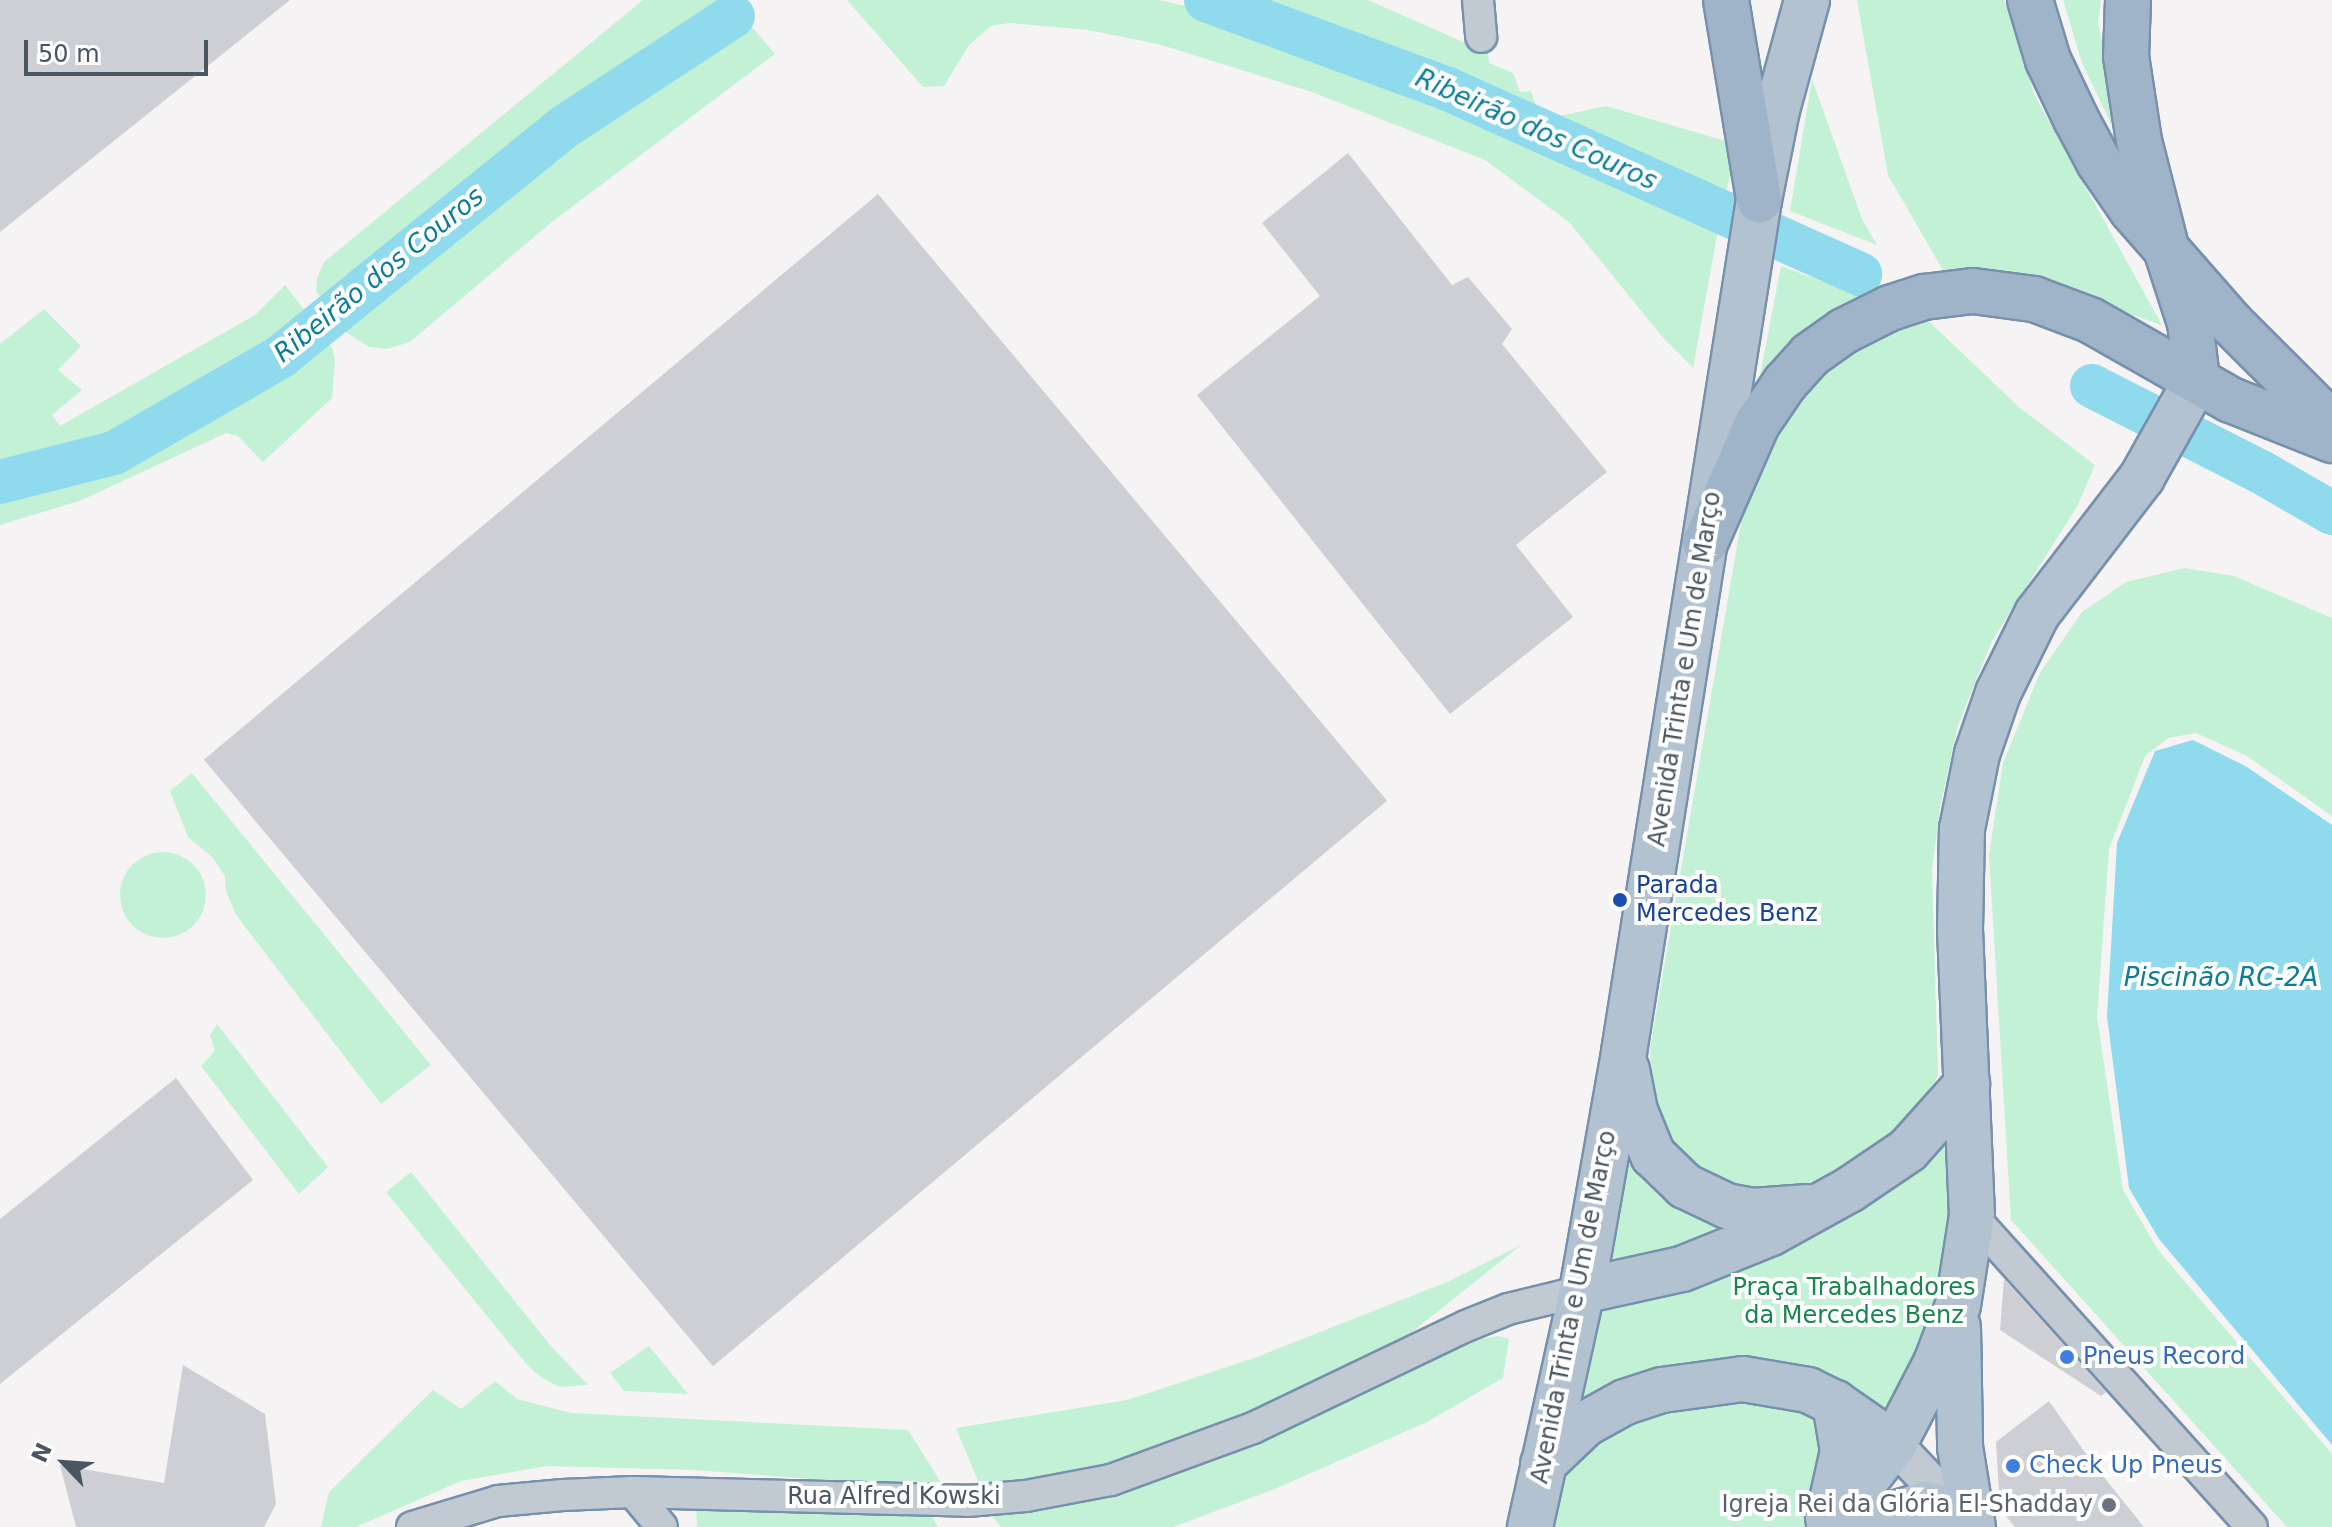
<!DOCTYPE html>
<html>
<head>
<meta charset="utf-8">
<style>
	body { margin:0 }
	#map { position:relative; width:2332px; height:1527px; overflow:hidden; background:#f5f3f3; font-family:"DejaVu Sans",sans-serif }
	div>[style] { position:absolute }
	.green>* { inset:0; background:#c3f1d5 }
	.round { border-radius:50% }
	.water>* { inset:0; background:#90daee }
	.river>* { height:44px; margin:-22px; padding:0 22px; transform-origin:22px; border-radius:22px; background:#90daee }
	.building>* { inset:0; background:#cdcfd5; transform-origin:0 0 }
	.roads { filter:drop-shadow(2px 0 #7690ad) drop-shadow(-2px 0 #7690ad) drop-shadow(0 2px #7690ad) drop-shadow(0 -2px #7690ad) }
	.minor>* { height:30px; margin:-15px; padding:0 15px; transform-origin:15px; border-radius:15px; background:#c1cad2 }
	.tertiary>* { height:36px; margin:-18px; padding:0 18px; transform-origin:18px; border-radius:18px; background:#c1cad2 }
	.primary>* { height:44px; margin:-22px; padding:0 22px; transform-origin:22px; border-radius:22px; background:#b3c2d1 }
	.trunk>* { height:44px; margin:-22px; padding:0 22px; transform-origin:22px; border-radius:22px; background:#9fb4c9 }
	.dots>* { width:22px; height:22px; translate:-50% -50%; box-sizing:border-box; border:4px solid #fff; border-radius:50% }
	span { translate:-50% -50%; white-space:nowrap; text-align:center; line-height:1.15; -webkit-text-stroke:8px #fff; paint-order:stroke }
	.street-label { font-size:24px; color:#4a5661 }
	.transit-label { font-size:24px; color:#164399 }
	.left { translate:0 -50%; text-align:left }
	.park-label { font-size:24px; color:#17864f }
	.shop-label { font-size:24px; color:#366cbe }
	.worship-label { font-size:24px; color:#5b616d }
	.right { translate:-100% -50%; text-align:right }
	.water-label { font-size:26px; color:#0c7c9b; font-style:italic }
	.north { position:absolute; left:24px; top:1423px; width:80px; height:80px; -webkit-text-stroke:6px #fff; paint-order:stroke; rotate:295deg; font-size:22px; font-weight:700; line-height:32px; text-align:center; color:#4a5661 }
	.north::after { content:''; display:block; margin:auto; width:28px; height:36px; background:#4a5661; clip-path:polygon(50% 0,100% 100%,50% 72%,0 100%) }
	.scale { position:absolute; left:24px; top:40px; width:184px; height:36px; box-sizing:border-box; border:4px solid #4a5661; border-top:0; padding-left:10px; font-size:24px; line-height:28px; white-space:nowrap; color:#4a5661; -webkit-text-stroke:6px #fff; paint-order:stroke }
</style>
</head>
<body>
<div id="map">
	<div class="green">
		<div style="clip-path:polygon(643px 0,724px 0,729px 7px,556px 119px,328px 307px,316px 292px,317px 278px,324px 262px)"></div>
		<div style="clip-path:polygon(847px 0,1159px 0,1208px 11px,1450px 104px,1720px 219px,1693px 368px,1660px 334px,1569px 222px,1485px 160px,1312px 92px,1158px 44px,1088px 30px,1009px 23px,991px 26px,969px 45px,944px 86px,923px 87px)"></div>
		<div style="clip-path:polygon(1222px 0,1368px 0,1488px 53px,1489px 63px,1513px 73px,1520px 92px,1531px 91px,1541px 120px,1606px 106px,1729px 142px,1733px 159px,1724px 204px,1457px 87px)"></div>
		<div style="clip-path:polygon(1857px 0,2004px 0,2035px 96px,2162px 325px,2032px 281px,1944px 272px,1888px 175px)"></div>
		<div style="clip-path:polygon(2063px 0,2101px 0,2098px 24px,2128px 159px,2082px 63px)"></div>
		<div style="clip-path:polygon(747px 21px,775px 54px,553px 221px,410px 342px,387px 349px,369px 347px,341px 329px,566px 140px)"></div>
		<div style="clip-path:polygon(1812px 79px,1862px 219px,1877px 245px,1790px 211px)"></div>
		<div style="clip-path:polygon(1781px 266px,1868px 298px,1757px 391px)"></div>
		<div style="clip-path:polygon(285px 285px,312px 320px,273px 349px,112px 445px,0 474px,0 344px,44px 309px,81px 346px,58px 370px,82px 390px,52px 415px,60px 426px,255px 315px)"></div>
		<div style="clip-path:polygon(1919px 312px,2020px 408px,2095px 465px,2078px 505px,1992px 641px,1958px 725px,1940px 807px,1932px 871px,1938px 1075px,1922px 1108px,1907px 1129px,1849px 1166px,1812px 1182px,1746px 1197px,1689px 1168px,1670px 1138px,1654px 1101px,1650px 1048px,1744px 506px,1768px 432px,1801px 380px)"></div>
		<div style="clip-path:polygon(322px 337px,332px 347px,335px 362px,332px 398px,263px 462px,238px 436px,226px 433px,82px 500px,0 525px,0 496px,120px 466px,284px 373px)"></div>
		<div style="clip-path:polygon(2184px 568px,2234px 576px,2332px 618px,2332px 816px,2247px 756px,2196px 733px,2168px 738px,2145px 756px,2109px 849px,2097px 1017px,2123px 1190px,2158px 1250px,2332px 1454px,2332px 1527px,2287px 1527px,2011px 1220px,1989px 855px,2003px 763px,2040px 673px,2082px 612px,2126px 582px)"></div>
		<div style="clip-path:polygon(192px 773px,431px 1065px,381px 1104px,236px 915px,226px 891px,225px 876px,213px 858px,188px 837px,170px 791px)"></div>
		<div class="round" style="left:120px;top:852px;width:86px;height:86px"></div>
		<div style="clip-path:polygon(217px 1024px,328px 1167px,299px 1194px,201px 1066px,215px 1051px,210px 1035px)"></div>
		<div style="clip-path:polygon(1622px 1096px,1635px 1133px,1765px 1217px,1593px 1281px)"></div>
		<div style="clip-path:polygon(1960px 1112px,1949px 1276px,1892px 1430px,1761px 1367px,1555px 1440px,1589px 1294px,1677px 1278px)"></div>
		<div style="clip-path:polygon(411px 1172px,550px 1345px,588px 1385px,560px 1387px,542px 1378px,528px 1366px,386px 1192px)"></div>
		<div style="clip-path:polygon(1521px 1245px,1397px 1344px,1220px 1427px,1107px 1470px,980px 1486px,956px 1428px,1127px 1400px,1257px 1357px,1447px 1282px)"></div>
		<div style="clip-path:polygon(1498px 1336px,1509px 1339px,1503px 1378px,1427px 1422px,1277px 1488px,1173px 1527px,1001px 1527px,986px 1509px,1256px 1439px,1475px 1340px)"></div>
		<div style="clip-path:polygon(649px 1346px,688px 1394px,624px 1391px,610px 1373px)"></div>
		<div style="clip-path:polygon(495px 1381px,517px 1399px,571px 1413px,908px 1430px,945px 1489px,694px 1470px,547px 1466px,461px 1481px,356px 1527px,321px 1527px,329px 1492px,433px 1390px,461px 1409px)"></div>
		<div style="clip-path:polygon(1723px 1392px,1825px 1413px,1813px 1527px,1548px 1527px,1557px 1475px,1598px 1426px)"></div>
		<div style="clip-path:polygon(696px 1505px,930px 1513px,938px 1527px,697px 1527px)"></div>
	</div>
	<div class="water">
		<div style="clip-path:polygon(2193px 740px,2247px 767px,2332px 825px,2332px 1445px,2159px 1239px,2129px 1188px,2107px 1016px,2117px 843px,2155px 751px)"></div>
	</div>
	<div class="river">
		<div style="left:1206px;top:0;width:258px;rotate:20.2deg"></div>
		<div style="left:1448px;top:89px;width:452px;rotate:24.2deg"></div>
		<div style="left:2092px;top:386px;width:190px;rotate:27deg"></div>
		<div style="left:2261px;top:472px;width:82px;rotate:30deg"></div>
		<div style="left:0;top:482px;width:118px;rotate:-14.3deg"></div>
		<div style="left:114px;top:453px;width:192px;rotate:-30deg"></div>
		<div style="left:280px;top:357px;width:365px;rotate:-39deg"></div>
		<div style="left:564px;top:127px;width:202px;rotate:-33.3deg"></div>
	</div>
	<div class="building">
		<div style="clip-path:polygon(0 0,290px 0,0 232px)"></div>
		<div style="clip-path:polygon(1348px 153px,1452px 285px,1468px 277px,1512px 329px,1502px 344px,1607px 472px,1516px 545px,1573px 617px,1450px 714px,1197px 395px,1320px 296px,1262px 223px)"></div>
		<div style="left:878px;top:194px;width:792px;height:880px;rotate:50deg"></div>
		<div style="clip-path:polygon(176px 1078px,253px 1180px,0 1384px,0 1219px)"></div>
		<div style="clip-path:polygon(2004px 1279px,2106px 1392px,2101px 1396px,2000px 1330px)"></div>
		<div style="clip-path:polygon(183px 1365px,265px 1414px,276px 1504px,264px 1527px,76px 1527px,60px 1465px,164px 1483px)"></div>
		<div style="clip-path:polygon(2049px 1401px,2091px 1461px,2144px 1527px,2015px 1527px,2000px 1509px,1996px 1442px)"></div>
	</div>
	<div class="roads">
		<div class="minor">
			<div style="left:1478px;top:0;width:37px;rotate:85deg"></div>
			<div style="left:1972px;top:1216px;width:418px;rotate:48deg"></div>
			<div style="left:633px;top:1492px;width:45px;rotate:50.4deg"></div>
			<div style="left:412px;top:1527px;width:90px;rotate:-16.8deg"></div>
			<div style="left:498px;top:1501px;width:65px;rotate:-5.3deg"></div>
			<div style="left:563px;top:1495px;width:70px;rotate:-2.5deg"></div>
			<div style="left:633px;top:1492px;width:334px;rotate:1.5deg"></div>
			<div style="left:967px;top:1501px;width:59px;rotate:-4.8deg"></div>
			<div style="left:1026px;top:1496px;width:86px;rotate:-10.7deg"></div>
			<div style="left:1111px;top:1480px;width:151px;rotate:-20.1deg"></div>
			<div style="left:1253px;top:1428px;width:236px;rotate:-25.6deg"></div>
			<div style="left:1466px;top:1326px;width:45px;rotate:-22deg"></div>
			<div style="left:1508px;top:1309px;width:76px;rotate:-13.7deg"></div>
		</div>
		<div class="tertiary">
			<div style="left:1894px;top:1444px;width:100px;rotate:46.6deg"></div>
		</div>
		<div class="primary">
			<div style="left:1627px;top:1070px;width:42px;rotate:79deg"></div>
			<div style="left:1635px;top:1111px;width:48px;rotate:67.8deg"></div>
			<div style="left:1653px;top:1155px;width:45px;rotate:44.1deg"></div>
			<div style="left:1685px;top:1186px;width:47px;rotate:25.5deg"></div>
			<div style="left:1727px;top:1206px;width:26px;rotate:11deg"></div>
			<div style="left:1753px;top:1211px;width:55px;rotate:-4.2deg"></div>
			<div style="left:1582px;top:1291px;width:102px;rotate:-12.4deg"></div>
			<div style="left:1682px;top:1269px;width:96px;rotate:-22deg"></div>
			<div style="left:1771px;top:1233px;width:89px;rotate:-28.9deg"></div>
			<div style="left:1849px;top:1190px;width:71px;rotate:-34.1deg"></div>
			<div style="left:1908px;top:1150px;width:89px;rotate:-48.2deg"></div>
			<div style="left:1958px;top:1327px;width:120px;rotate:89deg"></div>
			<div style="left:1960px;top:1447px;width:81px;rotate:80.8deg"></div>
			<div style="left:1543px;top:1464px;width:58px;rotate:-43.6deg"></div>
			<div style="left:1585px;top:1424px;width:46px;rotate:-28.8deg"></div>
			<div style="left:1625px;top:1402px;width:39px;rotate:-18deg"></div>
			<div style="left:1662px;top:1390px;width:82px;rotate:-7.7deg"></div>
			<div style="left:1743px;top:1379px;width:66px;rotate:9.6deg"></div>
			<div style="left:1808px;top:1390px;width:30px;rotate:26deg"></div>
			<div style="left:1835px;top:1403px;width:72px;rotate:34.8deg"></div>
			<div style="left:1828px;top:1518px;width:69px;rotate:-77.4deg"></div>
			<div style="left:1843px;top:1451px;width:49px;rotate:-99.5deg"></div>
			<div style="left:1530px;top:1527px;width:242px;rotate:-77.6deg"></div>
			<div style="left:1582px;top:1291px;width:243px;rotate:-80deg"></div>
			<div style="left:1624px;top:1052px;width:863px;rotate:-81deg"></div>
			<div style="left:1759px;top:200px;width:92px;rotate:-78.7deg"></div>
			<div style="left:1777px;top:110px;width:114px;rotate:-74.7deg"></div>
			<div style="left:1829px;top:1527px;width:105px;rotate:-51.9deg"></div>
			<div style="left:1894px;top:1444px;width:91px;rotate:-62.6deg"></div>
			<div style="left:1936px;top:1363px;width:62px;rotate:-69.2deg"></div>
			<div style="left:1958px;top:1305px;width:90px;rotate:-81.1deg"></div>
			<div style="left:1972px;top:1216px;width:286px;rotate:-92.4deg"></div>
			<div style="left:1960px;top:930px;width:101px;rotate:-88.9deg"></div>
			<div style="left:1962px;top:829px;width:76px;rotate:-78.7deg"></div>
			<div style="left:1977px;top:754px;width:65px;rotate:-71deg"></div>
			<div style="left:1998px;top:693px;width:88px;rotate:-63.7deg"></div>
			<div style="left:2037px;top:614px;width:173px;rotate:-52.5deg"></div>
			<div style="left:2142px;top:477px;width:112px;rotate:-60.7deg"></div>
			<div style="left:1874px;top:1527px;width:30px;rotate:-30deg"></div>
			<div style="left:1900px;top:1512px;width:27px;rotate:-17deg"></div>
			<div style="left:1926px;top:1504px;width:25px;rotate:14deg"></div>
			<div style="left:1950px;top:1510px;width:28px;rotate:38deg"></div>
		</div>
		<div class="trunk">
			<div style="left:1726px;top:0;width:203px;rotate:80.6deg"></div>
			<div style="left:2030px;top:0;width:63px;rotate:73.3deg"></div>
			<div style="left:2048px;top:60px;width:65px;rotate:64.6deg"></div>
			<div style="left:2076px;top:119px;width:49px;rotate:61.9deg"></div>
			<div style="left:2099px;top:162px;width:58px;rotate:55.5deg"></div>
			<div style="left:2132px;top:210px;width:150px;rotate:48.8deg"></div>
			<div style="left:2231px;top:323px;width:143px;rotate:45deg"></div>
			<div style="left:2128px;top:0;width:56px;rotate:92deg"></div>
			<div style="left:2126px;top:56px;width:86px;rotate:81.3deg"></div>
			<div style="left:2139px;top:141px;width:118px;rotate:75.7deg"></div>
			<div style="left:2168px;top:255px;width:71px;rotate:72.1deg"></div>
			<div style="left:2190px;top:323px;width:56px;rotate:82.9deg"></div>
			<div style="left:1705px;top:543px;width:130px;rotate:-66.4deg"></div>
			<div style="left:1757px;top:424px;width:50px;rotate:-55.7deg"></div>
			<div style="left:1785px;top:383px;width:38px;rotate:-48deg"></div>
			<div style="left:1810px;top:355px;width:42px;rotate:-35.2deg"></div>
			<div style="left:1844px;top:331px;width:51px;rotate:-26.6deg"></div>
			<div style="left:1890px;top:308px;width:36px;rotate:-18deg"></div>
			<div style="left:1924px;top:297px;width:49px;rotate:-7deg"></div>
			<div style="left:1973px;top:291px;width:62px;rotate:7.5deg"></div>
			<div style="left:2034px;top:299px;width:60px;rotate:20.6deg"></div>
			<div style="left:2090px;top:320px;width:162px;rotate:29.6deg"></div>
			<div style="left:2231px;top:400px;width:109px;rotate:21.6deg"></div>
		</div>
	</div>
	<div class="dots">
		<div style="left:1620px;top:900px;background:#1a4fb4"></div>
		<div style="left:2067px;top:1357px;background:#3f7fe0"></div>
		<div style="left:2013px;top:1466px;background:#3f7fe0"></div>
		<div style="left:2109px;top:1505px;background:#6b7280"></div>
	</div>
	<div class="street-label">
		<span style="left:1685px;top:669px;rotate:-81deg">Avenida Trinta e Um de Março</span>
		<span style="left:1574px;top:1307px;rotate:-79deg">Avenida Trinta e Um de Março</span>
		<span style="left:894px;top:1497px">Rua Alfred Kowski</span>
	</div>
	<div class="transit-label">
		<span class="left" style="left:1636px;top:900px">Parada<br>Mercedes Benz</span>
	</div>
	<div class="park-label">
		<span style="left:1854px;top:1302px">Praça Trabalhadores<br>da Mercedes Benz</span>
	</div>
	<div class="shop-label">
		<span class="left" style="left:2083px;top:1357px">Pneus Record</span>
		<span class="left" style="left:2029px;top:1466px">Check Up Pneus</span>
	</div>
	<div class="worship-label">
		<span class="right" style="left:2093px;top:1505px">Igreja Rei da Glória El-Shadday</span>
	</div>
	<div class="water-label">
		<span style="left:1536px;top:130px;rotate:24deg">Ribeirão dos Couros</span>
		<span style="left:379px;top:275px;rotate:-39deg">Ribeirão dos Couros</span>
		<span style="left:2221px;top:978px">Piscinão RC-2A</span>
	</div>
	<div class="north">N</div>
	<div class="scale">50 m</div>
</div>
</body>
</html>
